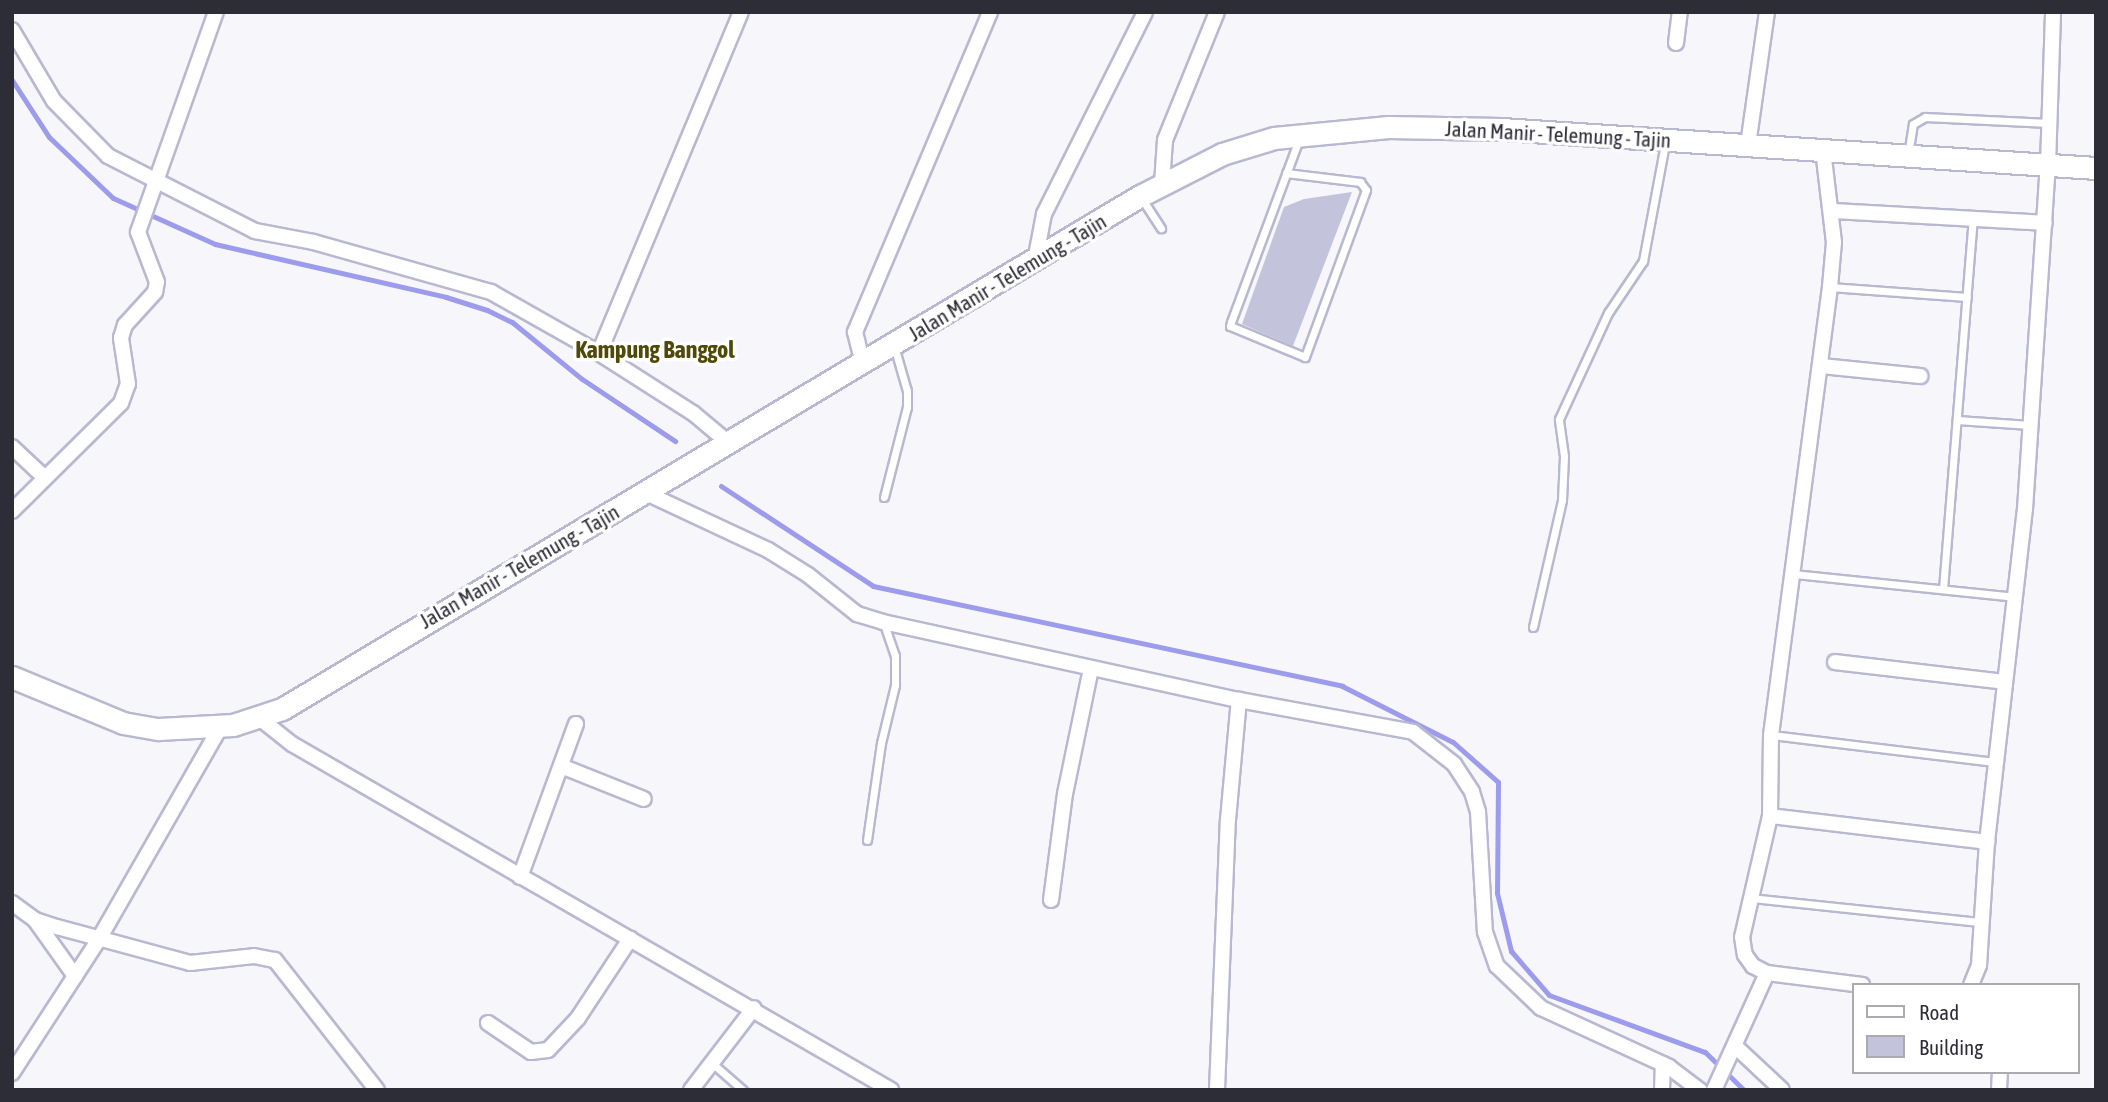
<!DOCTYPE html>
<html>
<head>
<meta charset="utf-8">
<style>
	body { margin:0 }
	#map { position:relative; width:2108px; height:1102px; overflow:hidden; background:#f6f6fb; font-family:"Asap Condensed",sans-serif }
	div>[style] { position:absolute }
	.stream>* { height:5px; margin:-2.5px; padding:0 2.5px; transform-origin:2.5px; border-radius:2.5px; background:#9c9bec }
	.building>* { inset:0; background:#c3c4dc }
	.roads { filter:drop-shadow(2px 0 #b8b9d1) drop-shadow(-2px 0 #b8b9d1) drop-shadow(0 2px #b8b9d1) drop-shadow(0 -2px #b8b9d1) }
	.lane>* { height:7px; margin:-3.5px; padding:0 3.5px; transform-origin:3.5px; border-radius:3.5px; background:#fff }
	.street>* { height:14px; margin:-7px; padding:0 7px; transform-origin:7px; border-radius:7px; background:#fff }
	.secondary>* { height:21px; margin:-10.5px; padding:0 10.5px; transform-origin:10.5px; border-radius:10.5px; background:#fff }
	span { translate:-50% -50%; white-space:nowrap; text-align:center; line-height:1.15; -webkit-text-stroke:7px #fff; paint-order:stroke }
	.street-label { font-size:21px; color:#2d2d37 }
	.quarter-label { font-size:24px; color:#504a09; font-weight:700 }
	.frame { position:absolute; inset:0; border:14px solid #2d2d37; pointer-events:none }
	.legend { position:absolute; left:1852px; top:983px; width:228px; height:91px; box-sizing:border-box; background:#fff; border:2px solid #ababaf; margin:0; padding:9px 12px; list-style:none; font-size:21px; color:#2d2d37 }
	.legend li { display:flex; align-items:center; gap:14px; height:35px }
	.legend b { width:35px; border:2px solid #ababaf }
</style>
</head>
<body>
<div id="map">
	<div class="stream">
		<div style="left:12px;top:80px;width:68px;rotate:57deg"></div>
		<div style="left:49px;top:137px;width:88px;rotate:43.6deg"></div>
		<div style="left:113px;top:198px;width:112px;rotate:24.3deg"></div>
		<div style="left:215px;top:244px;width:237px;rotate:12.9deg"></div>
		<div style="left:446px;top:297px;width:43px;rotate:17.6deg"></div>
		<div style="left:487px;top:310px;width:28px;rotate:26deg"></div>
		<div style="left:512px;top:322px;width:90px;rotate:39.2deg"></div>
		<div style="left:582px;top:379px;width:112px;rotate:33.7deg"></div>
		<div style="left:721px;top:486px;width:182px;rotate:33.3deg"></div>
		<div style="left:873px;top:586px;width:480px;rotate:12deg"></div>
		<div style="left:1342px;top:686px;width:124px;rotate:26.8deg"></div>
		<div style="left:1453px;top:742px;width:60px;rotate:41.6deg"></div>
		<div style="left:1498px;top:782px;width:111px;rotate:90.5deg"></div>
		<div style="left:1497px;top:893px;width:60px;rotate:76.4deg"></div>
		<div style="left:1511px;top:951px;width:58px;rotate:49.2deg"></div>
		<div style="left:1549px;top:995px;width:166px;rotate:20.1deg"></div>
		<div style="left:1705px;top:1052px;width:54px;rotate:44.3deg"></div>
	</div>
	<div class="building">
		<div style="clip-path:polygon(1352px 192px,1293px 346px,1242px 324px,1284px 207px,1304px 199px)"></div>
	</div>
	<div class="roads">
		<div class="lane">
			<div style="left:1908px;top:155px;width:31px;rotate:-81deg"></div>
			<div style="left:1913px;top:124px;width:14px;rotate:-30deg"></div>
			<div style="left:1925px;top:117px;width:124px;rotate:2.8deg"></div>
			<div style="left:1286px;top:173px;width:75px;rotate:6.9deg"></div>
			<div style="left:1360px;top:182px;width:10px;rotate:53deg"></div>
			<div style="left:1366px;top:190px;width:178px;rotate:110.1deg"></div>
			<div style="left:1305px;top:357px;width:81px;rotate:-157.5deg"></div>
			<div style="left:1230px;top:326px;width:4px;rotate:-76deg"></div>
			<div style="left:1231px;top:322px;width:195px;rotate:-69.6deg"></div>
			<div style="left:1142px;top:199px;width:35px;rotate:57deg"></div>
			<div style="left:1830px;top:287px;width:137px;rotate:4.2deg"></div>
			<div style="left:1957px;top:420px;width:73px;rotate:3.9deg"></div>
			<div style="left:884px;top:497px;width:93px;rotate:-75.7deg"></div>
			<div style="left:907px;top:407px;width:16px;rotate:-90deg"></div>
			<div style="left:907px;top:391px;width:47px;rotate:-106.1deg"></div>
			<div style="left:1794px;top:574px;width:222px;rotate:5.9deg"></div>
			<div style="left:1943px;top:589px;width:371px;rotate:-85.4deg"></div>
			<div style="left:1533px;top:627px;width:130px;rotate:-77.1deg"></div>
			<div style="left:1562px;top:500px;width:44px;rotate:-87.4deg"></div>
			<div style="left:1564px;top:456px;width:37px;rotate:-98deg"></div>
			<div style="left:1559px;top:419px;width:117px;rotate:-65.2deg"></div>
			<div style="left:1608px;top:313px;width:63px;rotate:-56.1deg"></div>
			<div style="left:1643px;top:261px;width:120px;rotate:-79.4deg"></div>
			<div style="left:1771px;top:735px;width:226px;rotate:6.9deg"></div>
			<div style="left:867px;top:840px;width:98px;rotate:-81.8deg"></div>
			<div style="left:881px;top:743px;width:60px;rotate:-76.4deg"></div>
			<div style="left:895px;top:685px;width:29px;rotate:-90deg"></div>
			<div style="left:895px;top:656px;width:36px;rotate:-109deg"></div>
			<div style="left:1751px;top:898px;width:231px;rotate:6deg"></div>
			<div style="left:713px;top:1064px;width:40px;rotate:41deg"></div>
		</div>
		<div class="street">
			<div style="left:12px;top:30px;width:82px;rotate:59.4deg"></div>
			<div style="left:54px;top:101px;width:77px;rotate:45.5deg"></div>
			<div style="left:108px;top:156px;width:165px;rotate:27deg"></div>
			<div style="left:255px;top:231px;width:59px;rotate:10.7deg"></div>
			<div style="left:313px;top:242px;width:185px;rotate:15.7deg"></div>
			<div style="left:491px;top:292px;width:124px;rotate:29.5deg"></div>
			<div style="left:599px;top:353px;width:112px;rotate:32.6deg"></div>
			<div style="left:693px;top:413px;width:48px;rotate:40deg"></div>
			<div style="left:1676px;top:43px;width:31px;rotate:-83deg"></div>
			<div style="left:1748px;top:145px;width:134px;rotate:-81.9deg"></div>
			<div style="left:1823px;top:150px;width:93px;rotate:83.2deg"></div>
			<div style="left:1834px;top:242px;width:45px;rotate:95.1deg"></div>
			<div style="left:1830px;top:287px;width:452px;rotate:97.5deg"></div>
			<div style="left:1771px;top:735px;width:81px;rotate:90.7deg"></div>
			<div style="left:1770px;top:816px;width:124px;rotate:103deg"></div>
			<div style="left:1742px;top:937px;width:18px;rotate:81deg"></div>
			<div style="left:1745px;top:955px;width:14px;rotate:54deg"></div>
			<div style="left:1753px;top:966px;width:16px;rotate:27deg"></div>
			<div style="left:1767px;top:973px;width:96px;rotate:7.2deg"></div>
			<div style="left:1162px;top:184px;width:44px;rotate:-86.1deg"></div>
			<div style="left:1165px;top:140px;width:138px;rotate:-67.9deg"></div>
			<div style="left:1832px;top:211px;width:213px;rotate:3.2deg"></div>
			<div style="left:1036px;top:256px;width:43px;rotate:-79.2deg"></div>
			<div style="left:1044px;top:214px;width:226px;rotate:-63.4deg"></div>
			<div style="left:599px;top:353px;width:369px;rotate:-67.4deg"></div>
			<div style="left:863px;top:364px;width:33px;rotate:-104deg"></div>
			<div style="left:855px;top:332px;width:347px;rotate:-67.1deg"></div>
			<div style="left:1821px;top:366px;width:100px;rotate:5.8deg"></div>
			<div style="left:12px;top:447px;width:44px;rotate:43.2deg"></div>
			<div style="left:646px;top:493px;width:135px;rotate:25deg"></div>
			<div style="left:768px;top:550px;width:47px;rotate:32deg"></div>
			<div style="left:808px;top:575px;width:63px;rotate:38.5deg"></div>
			<div style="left:857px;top:614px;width:27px;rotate:17deg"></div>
			<div style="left:883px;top:622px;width:364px;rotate:12.4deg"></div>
			<div style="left:1239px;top:700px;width:177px;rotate:10.4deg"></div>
			<div style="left:1413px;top:732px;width:52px;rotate:38deg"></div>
			<div style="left:1454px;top:764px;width:33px;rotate:57deg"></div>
			<div style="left:1472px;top:792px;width:21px;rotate:73deg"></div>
			<div style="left:1478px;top:812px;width:120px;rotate:86.7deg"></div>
			<div style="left:1485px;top:932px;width:36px;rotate:71deg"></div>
			<div style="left:1497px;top:966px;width:61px;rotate:43.7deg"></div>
			<div style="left:1541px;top:1008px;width:141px;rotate:24.7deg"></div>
			<div style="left:1669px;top:1067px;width:39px;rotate:37deg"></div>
			<div style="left:12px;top:511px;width:153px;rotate:-44.7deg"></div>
			<div style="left:121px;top:403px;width:20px;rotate:-70deg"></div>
			<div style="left:128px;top:384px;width:47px;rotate:-98.7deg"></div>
			<div style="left:121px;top:338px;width:14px;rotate:-73deg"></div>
			<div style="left:125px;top:325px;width:45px;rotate:-47.7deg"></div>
			<div style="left:155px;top:292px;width:10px;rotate:-79deg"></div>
			<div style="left:157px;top:282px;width:53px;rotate:-110.8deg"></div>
			<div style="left:138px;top:232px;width:233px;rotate:-70.5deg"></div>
			<div style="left:1835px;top:662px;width:170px;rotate:6.7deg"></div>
			<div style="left:258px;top:717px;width:43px;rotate:38.5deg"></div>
			<div style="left:292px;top:744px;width:692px;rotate:30.01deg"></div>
			<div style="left:561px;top:766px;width:89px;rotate:21.7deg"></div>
			<div style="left:1770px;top:816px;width:219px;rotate:6.8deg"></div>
			<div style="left:520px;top:877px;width:163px;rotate:-69.9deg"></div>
			<div style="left:1051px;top:900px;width:107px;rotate:-82.5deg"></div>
			<div style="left:1065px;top:794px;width:128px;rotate:-78.3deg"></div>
			<div style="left:12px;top:903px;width:29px;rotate:36deg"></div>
			<div style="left:35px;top:920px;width:23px;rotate:18deg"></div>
			<div style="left:57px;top:927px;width:138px;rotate:15.1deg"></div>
			<div style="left:190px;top:963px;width:64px;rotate:-6.2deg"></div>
			<div style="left:254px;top:956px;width:21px;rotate:11deg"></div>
			<div style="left:275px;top:960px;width:165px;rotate:51.9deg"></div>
			<div style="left:35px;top:920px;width:69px;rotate:54.5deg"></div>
			<div style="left:1971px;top:985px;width:22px;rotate:-68deg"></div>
			<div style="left:1979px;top:965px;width:123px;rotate:-86.3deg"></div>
			<div style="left:1987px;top:842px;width:335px;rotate:-83.5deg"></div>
			<div style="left:2025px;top:509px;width:345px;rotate:-86.2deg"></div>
			<div style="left:2048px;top:165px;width:153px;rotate:-88.1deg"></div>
			<div style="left:488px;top:1023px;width:52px;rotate:34deg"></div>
			<div style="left:531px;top:1052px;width:17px;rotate:-7deg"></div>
			<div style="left:548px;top:1050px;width:44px;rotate:-46.8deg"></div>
			<div style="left:578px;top:1018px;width:95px;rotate:-56.6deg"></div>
			<div style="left:1735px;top:1046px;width:64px;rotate:43.1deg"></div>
			<div style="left:12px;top:1073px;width:160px;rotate:-57deg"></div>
			<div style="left:99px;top:939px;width:245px;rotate:-60.2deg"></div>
			<div style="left:691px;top:1090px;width:103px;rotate:-52.5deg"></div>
			<div style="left:1217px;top:1090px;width:270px;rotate:-87.7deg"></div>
			<div style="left:1228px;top:820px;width:121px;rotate:-84.8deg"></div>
			<div style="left:1662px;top:1090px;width:26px;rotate:-88deg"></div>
			<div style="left:1714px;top:1090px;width:128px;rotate:-65.6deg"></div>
			<div style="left:1999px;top:1090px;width:18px;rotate:-87deg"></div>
		</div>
		<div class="secondary">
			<div style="left:12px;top:677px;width:120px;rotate:22.5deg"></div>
			<div style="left:123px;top:723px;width:36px;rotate:10deg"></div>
			<div style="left:158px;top:729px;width:75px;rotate:-3.1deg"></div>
			<div style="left:233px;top:725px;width:52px;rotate:-18.1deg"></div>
			<div style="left:282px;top:709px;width:1000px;rotate:-30.88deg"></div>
			<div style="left:1140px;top:196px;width:92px;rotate:-27.1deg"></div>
			<div style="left:1222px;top:154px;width:54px;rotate:-17.1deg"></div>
			<div style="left:1274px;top:138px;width:115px;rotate:-5.5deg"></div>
			<div style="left:1388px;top:127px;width:113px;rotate:1deg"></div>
			<div style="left:1501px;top:129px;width:596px;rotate:3.75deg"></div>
		</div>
	</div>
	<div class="street-label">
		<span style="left:1558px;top:134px;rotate:3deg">Jalan Manir - Telemung - Tajin</span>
		<span style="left:1007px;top:277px;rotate:-31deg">Jalan Manir - Telemung - Tajin</span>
		<span style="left:519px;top:566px;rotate:-30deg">Jalan Manir - Telemung - Tajin</span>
	</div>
	<div class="quarter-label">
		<span style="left:655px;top:350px">Kampung Banggol</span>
	</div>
	<div class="frame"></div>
	<ul class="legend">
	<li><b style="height:9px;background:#fff"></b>Road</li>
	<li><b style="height:19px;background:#c3c4dc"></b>Building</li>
	</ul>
</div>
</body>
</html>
